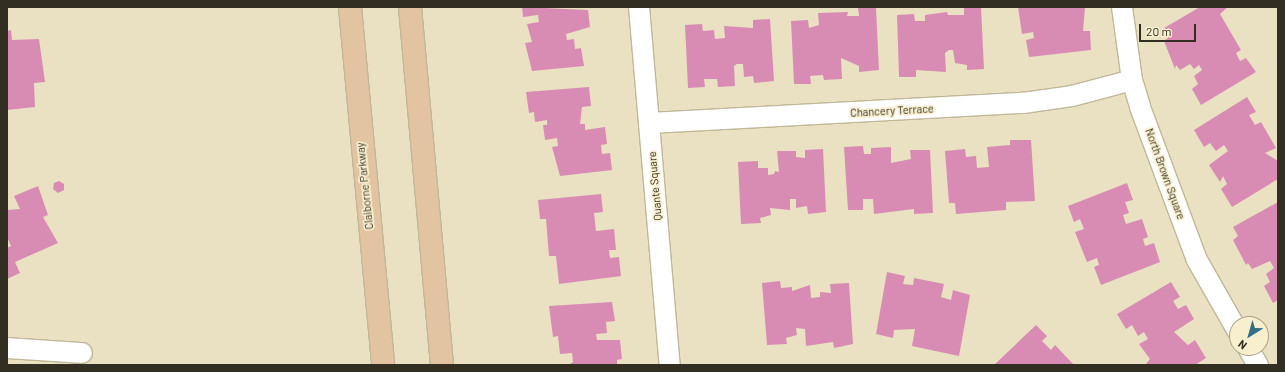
<!DOCTYPE html>
<html>
<head>
<meta charset="utf-8">
<style>
	body { margin:0 }
	#map { position:relative; width:1285px; height:372px; overflow:hidden; background:#eae1c2; font-family:Barlow,sans-serif }
	div>[style] { position:absolute }
	.building>* { inset:0; background:#d88cb4 }
	.roads { filter:drop-shadow(1px 0 #c0b799) drop-shadow(-1px 0 #c0b799) drop-shadow(0 1px #c0b799) drop-shadow(0 -1px #c0b799) }
	.minor>* { height:20px; margin:-10px; padding:0 10px; transform-origin:10px; border-radius:10px; background:#fff }
	.major>* { height:22px; margin:-11px; padding:0 11px; transform-origin:11px; border-radius:11px; background:#e2c4a2 }
	span { translate:-50% -50%; white-space:nowrap; text-align:center; line-height:1.15; -webkit-text-stroke:3.5px #f8efcf; paint-order:stroke }
	.street-label { font-size:11px; color:#322e22 }
	.frame { position:absolute; inset:0; border:8px solid #322e22; pointer-events:none }
	.north { position:absolute; left:1229px; top:316px; width:40px; height:40px; box-sizing:border-box; background:#f8efcf; border:1px solid #a9a28a; border-radius:50%; rotate:217deg; font-size:11px; font-weight:700; line-height:16px; text-align:center; color:#322e22 }
	.north::after { content:''; display:block; margin:auto; width:14px; height:18px; background:#336f86; clip-path:polygon(50% 0,100% 100%,50% 72%,0 100%) }
	.scale { position:absolute; left:1139px; top:24px; width:57px; height:18px; box-sizing:border-box; border:2px solid #322e22; border-top:0; padding-left:5px; font-size:12px; line-height:14px; white-space:nowrap; color:#322e22; -webkit-text-stroke:3px #f8efcf; paint-order:stroke }
</style>
</head>
<body>
<div id="map">
	<div class="building">
		<div style="clip-path:polygon(522px 7px,588px 10px,590px 27px,566px 34px,567px 40px,574px 39px,575px 49px,581px 48px,584px 66px,532px 71px,525px 43px,532px 42px,527px 24px,539px 22px,538px 15px,523px 17px)"></div>
		<div style="clip-path:polygon(964px 7px,981px 7px,984px 69px,967px 70px,967px 65px,955px 63px,953px 50px,949px 50px,945px 53px,946px 72px,916px 70px,916px 77px,899px 77px,897px 15px,914px 14px,915px 21px,925px 21px,925px 15px,947px 12px,948px 15px,964px 15px)"></div>
		<div style="clip-path:polygon(1018px 7px,1085px 7px,1083px 31px,1090px 31px,1091px 50px,1029px 57px,1026px 40px,1034px 38px,1033px 32px,1022px 34px)"></div>
		<div style="clip-path:polygon(1200px 7px,1228px 7px,1220px 14px,1241px 50px,1236px 53px,1240px 61px,1246px 58px,1256px 72px,1201px 105px,1192px 89px,1198px 84px,1194px 76px,1202px 70px,1199px 65px,1194px 69px,1190px 64px,1180px 70px,1176px 65px,1175px 69px,1164px 41px,1168px 38px,1164px 28px)"></div>
		<div style="clip-path:polygon(858px 8px,876px 8px,879px 70px,859px 72px,859px 66px,841px 58px,842px 79px,824px 80px,823px 75px,810px 76px,811px 84px,794px 84px,791px 21px,808px 20px,809px 28px,819px 25px,818px 13px,848px 12px,847px 16px,859px 16px)"></div>
		<div style="clip-path:polygon(770px 19px,774px 81px,754px 83px,753px 76px,744px 77px,743px 64px,737px 64px,734px 66px,735px 86px,718px 87px,717px 79px,704px 79px,705px 87px,688px 88px,685px 25px,702px 24px,703px 31px,714px 30px,715px 39px,725px 38px,724px 26px,753px 28px,753px 20px)"></div>
		<div style="clip-path:polygon(11px 30px,12px 40px,39px 39px,45px 82px,34px 83px,35px 107px,7px 110px,7px 31px)"></div>
		<div style="clip-path:polygon(589px 87px,591px 106px,582px 107px,580px 124px,585px 124px,585px 130px,605px 127px,607px 144px,601px 145px,602px 154px,610px 153px,612px 170px,560px 176px,552px 147px,558px 146px,557px 138px,545px 140px,543px 125px,547px 125px,547px 120px,535px 122px,534px 112px,529px 113px,526px 92px)"></div>
		<div style="clip-path:polygon(1247px 97px,1256px 112px,1249px 115px,1255px 125px,1261px 122px,1276px 148px,1265px 153px,1278px 161px,1278px 179px,1232px 207px,1221px 189px,1227px 184px,1223px 176px,1220px 182px,1209px 165px,1228px 151px,1224px 145px,1216px 151px,1210px 143px,1204px 147px,1194px 130px)"></div>
		<div style="clip-path:polygon(1010px 140px,1031px 140px,1035px 201px,1006px 202px,1006px 210px,956px 214px,955px 203px,949px 203px,945px 151px,965px 149px,966px 157px,976px 156px,977px 168px,989px 167px,987px 147px,1010px 145px)"></div>
		<div style="clip-path:polygon(863px 146px,864px 154px,871px 154px,871px 148px,891px 147px,891px 163px,911px 159px,910px 150px,930px 150px,933px 213px,914px 214px,914px 209px,874px 214px,873px 199px,863px 199px,863px 210px,848px 210px,844px 147px)"></div>
		<div style="clip-path:polygon(823px 149px,826px 212px,808px 214px,807px 206px,796px 208px,796px 199px,790px 199px,790px 210px,770px 208px,771px 215px,760px 218px,761px 223px,741px 224px,738px 162px,758px 161px,758px 168px,768px 168px,768px 175px,774px 174px,775px 171px,779px 172px,777px 151px,796px 151px,796px 157px,805px 158px,805px 150px)"></div>
		<div style="clip-path:polygon(59px 181px,64px 184px,64px 190px,58px 193px,53px 189px,54px 183px)"></div>
		<div style="clip-path:polygon(1127px 183px,1133px 200px,1125px 202px,1129px 213px,1123px 215px,1126px 224px,1142px 219px,1148px 237px,1143px 239px,1145px 246px,1154px 243px,1160px 262px,1101px 285px,1094px 267px,1099px 265px,1097px 258px,1087px 262px,1075px 232px,1084px 229px,1080px 219px,1074px 222px,1068px 206px)"></div>
		<div style="clip-path:polygon(38px 186px,48px 215px,43px 217px,58px 243px,15px 262px,20px 273px,7px 279px,7px 248px,11px 246px,7px 237px,7px 210px,20px 209px,14px 196px)"></div>
		<div style="clip-path:polygon(601px 194px,603px 212px,594px 213px,596px 231px,614px 229px,616px 250px,609px 250px,610px 258px,619px 257px,621px 276px,559px 284px,556px 256px,549px 256px,546px 219px,540px 219px,538px 200px)"></div>
		<div style="clip-path:polygon(1278px 202px,1278px 300px,1273px 303px,1264px 286px,1270px 282px,1266px 274px,1274px 268px,1270px 261px,1252px 269px,1248px 263px,1246px 265px,1233px 240px,1238px 236px,1233px 227px)"></div>
		<div style="clip-path:polygon(887px 272px,905px 276px,903px 284px,913px 285px,914px 278px,944px 284px,941px 297px,951px 300px,953px 290px,970px 295px,959px 356px,912px 346px,915px 329px,894px 330px,893px 338px,876px 334px)"></div>
		<div style="clip-path:polygon(780px 281px,781px 288px,792px 287px,792px 291px,810px 285px,811px 298px,820px 297px,820px 292px,831px 293px,830px 284px,849px 283px,853px 344px,834px 348px,833px 342px,806px 346px,805px 329px,796px 328px,797px 335px,786px 338px,787px 344px,767px 345px,762px 283px)"></div>
		<div style="clip-path:polygon(1171px 282px,1180px 297px,1173px 301px,1178px 309px,1186px 305px,1194px 319px,1174px 332px,1188px 345px,1195px 340px,1206px 358px,1195px 365px,1145px 365px,1150px 359px,1139px 344px,1148px 339px,1144px 332px,1138px 336px,1132px 325px,1126px 329px,1117px 314px)"></div>
		<div style="clip-path:polygon(612px 302px,615px 321px,606px 322px,607px 333px,596px 334px,597px 340px,620px 340px,622px 359px,617px 360px,617px 365px,568px 365px,573px 362px,572px 353px,560px 354px,558px 336px,553px 337px,549px 306px)"></div>
		<div style="clip-path:polygon(1036px 325px,1047px 336px,1042px 341px,1051px 350px,1055px 345px,1074px 365px,994px 365px)"></div>
	</div>
	<div class="roads">
		<div class="minor">
			<div style="left:639px;top:7px;width:359px;rotate:85.1deg"></div>
			<div style="left:1122px;top:7px;width:74px;rotate:82.2deg"></div>
			<div style="left:1132px;top:80px;width:28px;rotate:73deg"></div>
			<div style="left:1140px;top:107px;width:163px;rotate:69.6deg"></div>
			<div style="left:1197px;top:260px;width:81px;rotate:60.3deg"></div>
			<div style="left:650px;top:123px;width:374px;rotate:-3.1deg"></div>
			<div style="left:1023px;top:103px;width:49px;rotate:-8.1deg"></div>
			<div style="left:1072px;top:96px;width:62px;rotate:-14.9deg"></div>
			<div style="left:7px;top:348px;width:75px;rotate:3.8deg"></div>
			<div style="left:1248px;top:348px;width:20px;rotate:60deg"></div>
		</div>
		<div class="major">
			<div style="left:350px;top:7px;width:360px;rotate:84.7deg"></div>
			<div style="left:410px;top:7px;width:359px;rotate:84.9deg"></div>
		</div>
	</div>
	<div class="street-label">
		<span style="left:892px;top:111px;rotate:-3deg">Chancery Terrace</span>
		<span style="left:1165px;top:174px;rotate:70deg">North Brown Square</span>
		<span style="left:365px;top:186px;rotate:-96deg">Claiborne Parkway</span>
		<span style="left:655px;top:186px;rotate:-95deg">Quante Square</span>
	</div>
	<div class="frame"></div>
	<div class="north">N</div>
	<div class="scale">20 m</div>
</div>
</body>
</html>
